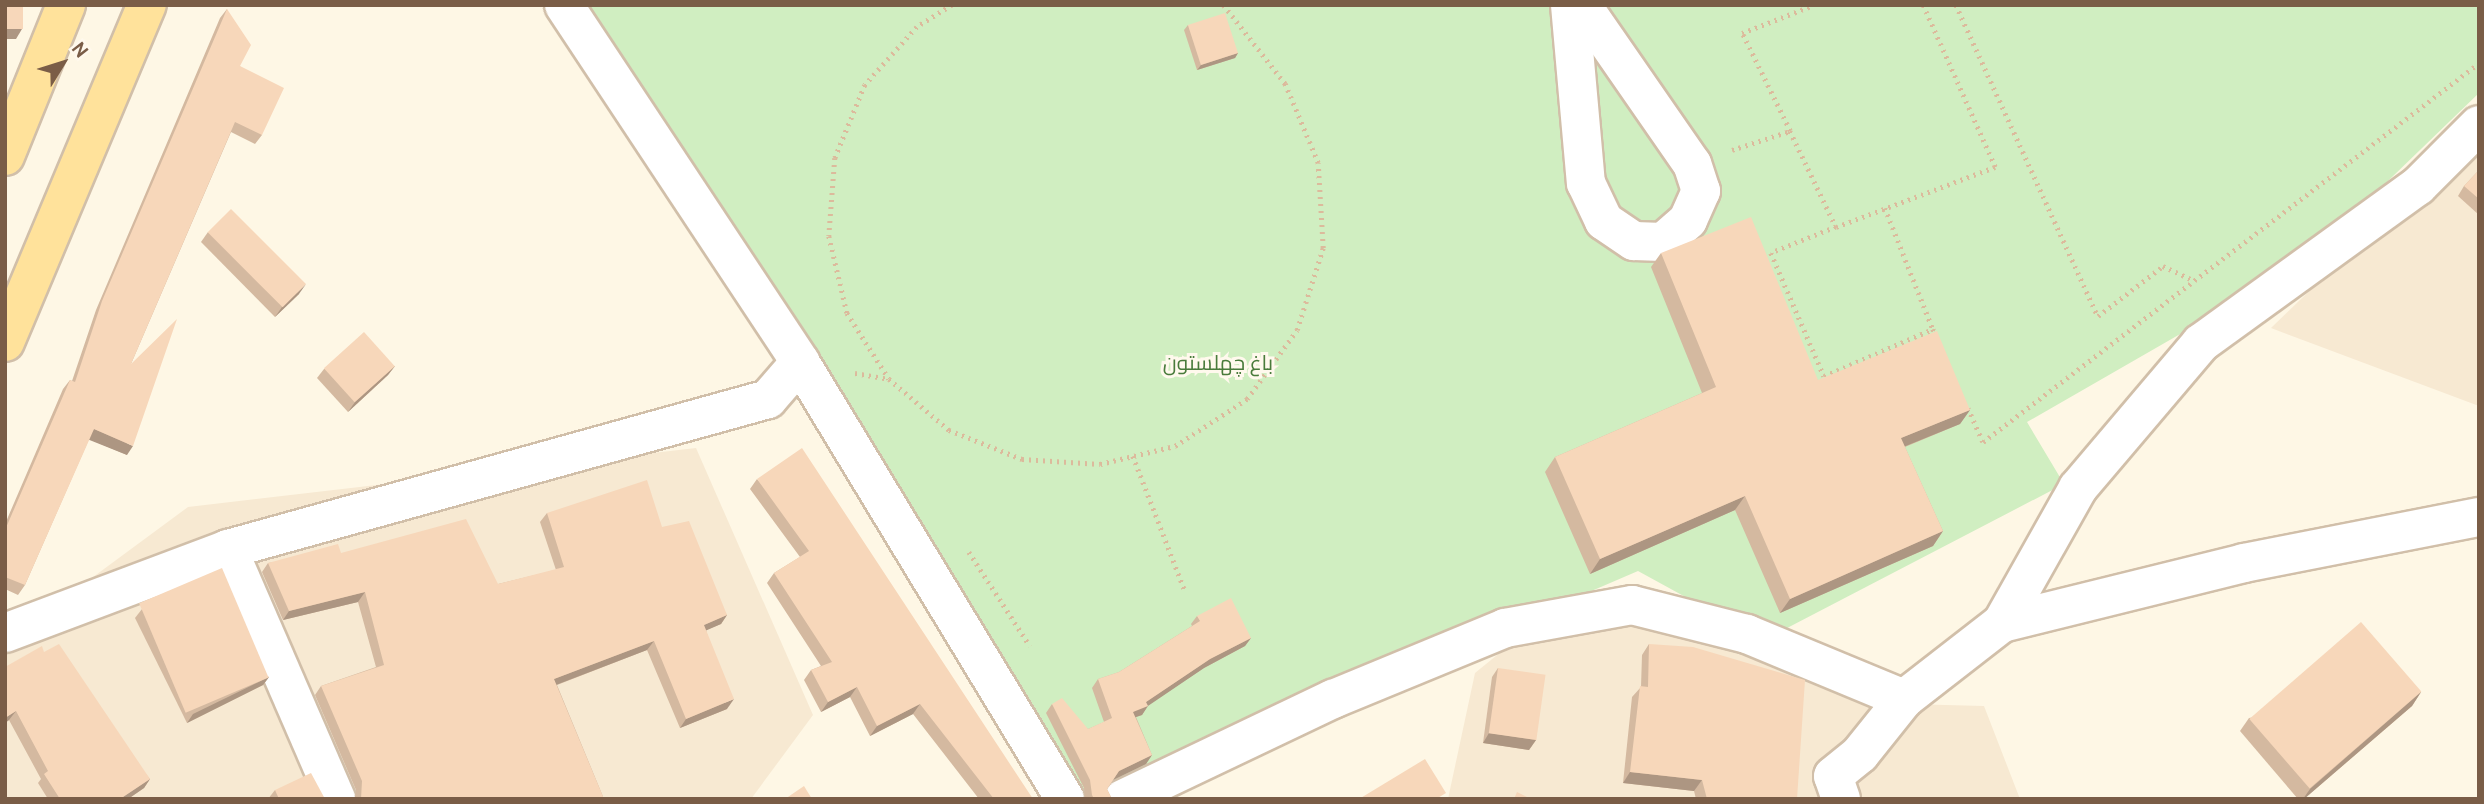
<!DOCTYPE html>
<html>
<head>
<meta charset="utf-8">
<style>
	body { margin:0 }
	#map { position:relative; width:2484px; height:804px; overflow:hidden; background:#fef7e5; font-family:Cabin,Cairo,sans-serif }
	div>[style] { position:absolute }
	.residential>* { inset:0; background:#f7e9d2 }
	.green>* { inset:0; background:#d0eec1 }
	.path>* { height:4.5px; margin-top:-2.25px; transform-origin:0; background:repeating-linear-gradient(90deg,#dcba9c 0 2px,transparent 0 7px) }
	.roads { filter:drop-shadow(2px 0 #d1bfa9) drop-shadow(-2px 0 #d1bfa9) drop-shadow(0 2px #d1bfa9) drop-shadow(0 -2px #d1bfa9) }
	.minor>* { height:38px; margin:-19px; padding:0 19px; transform-origin:19px; border-radius:19px; background:#fff }
	.major>* { height:38px; margin:-19px; padding:0 19px; transform-origin:19px; border-radius:19px; background:#ffe29b }
	.wall>* { inset:0; background:#d4b9a0 }
	.shaded-wall>* { inset:0; background:#ad9682 }
	.building>* { inset:0; background:#f7d7ba; transform-origin:0 0 }
	span { translate:-50% -50%; white-space:nowrap; text-align:center; line-height:1.15; -webkit-text-stroke:6px #fff9ed; paint-order:stroke }
	.park-label { font-size:21px; color:#497b3b }
	.frame { position:absolute; inset:0; border:7px solid #7a5d47; pointer-events:none }
	.north { position:absolute; left:28px; top:28px; width:70px; height:70px; -webkit-text-stroke:5px #fff9ed; paint-order:stroke; rotate:52deg; font-size:19px; font-weight:700; line-height:28px; text-align:center; color:#7a5d47 }
	.north::after { content:''; display:block; margin:auto; width:24px; height:32px; background:#7a5d47; clip-path:polygon(50% 0,100% 100%,50% 72%,0 100%) }
</style>
</head>
<body>
<div id="map">
	<div class="residential">
		<div style="clip-path:polygon(2479px 127px,2479px 406px,2271px 328px)"></div>
		<div style="clip-path:polygon(696px 448px,813px 715px,751px 799px,5px 799px,5px 642px,188px 507px)"></div>
		<div style="clip-path:polygon(1632px 605px,1907px 704px,1984px 706px,2020px 799px,1448px 799px,1475px 673px,1502px 651px)"></div>
	</div>
	<div class="green">
		<div style="clip-path:polygon(561px 5px,2479px 5px,2479px 93px,2302px 264px,2027px 422px,2064px 484px,1764px 640px,1638px 571px,1108px 799px,1075px 799px)"></div>
	</div>
	<div class="path">
		<div style="left:952px;top:5px;width:41px;rotate:147.8deg"></div>
		<div style="left:917px;top:27px;width:78px;rotate:131.9deg"></div>
		<div style="left:865px;top:85px;width:79px;rotate:112.3deg"></div>
		<div style="left:835px;top:158px;width:78px;rotate:94.4deg"></div>
		<div style="left:829px;top:236px;width:79px;rotate:76.8deg"></div>
		<div style="left:847px;top:313px;width:78px;rotate:57.5deg"></div>
		<div style="left:889px;top:379px;width:79px;rotate:40.4deg"></div>
		<div style="left:949px;top:430px;width:79px;rotate:21.7deg"></div>
		<div style="left:1022px;top:459px;width:78px;rotate:3.7deg"></div>
		<div style="left:1100px;top:464px;width:77px;rotate:-13.5deg"></div>
		<div style="left:1175px;top:446px;width:86px;rotate:-33.1deg"></div>
		<div style="left:1247px;top:399px;width:85px;rotate:-54.1deg"></div>
		<div style="left:1297px;top:330px;width:86px;rotate:-72.4deg"></div>
		<div style="left:1323px;top:248px;width:85px;rotate:-93.4deg"></div>
		<div style="left:1318px;top:163px;width:86px;rotate:-112.7deg"></div>
		<div style="left:1285px;top:84px;width:100px;rotate:-128.1deg"></div>
		<div style="left:1956px;top:5px;width:342px;rotate:65.5deg"></div>
		<div style="left:2098px;top:316px;width:82px;rotate:-37.6deg"></div>
		<div style="left:2163px;top:266px;width:33px;rotate:25deg"></div>
		<div style="left:1790px;top:131px;width:109px;rotate:-116.1deg"></div>
		<div style="left:1742px;top:33px;width:77px;rotate:-21.3deg"></div>
		<div style="left:1732px;top:150px;width:61px;rotate:-18.1deg"></div>
		<div style="left:1790px;top:131px;width:106px;rotate:64.4deg"></div>
		<div style="left:1836px;top:227px;width:70px;rotate:158.2deg"></div>
		<div style="left:1771px;top:253px;width:134px;rotate:66.7deg"></div>
		<div style="left:1824px;top:376px;width:119px;rotate:-23.3deg"></div>
		<div style="left:1933px;top:329px;width:8px;rotate:67deg"></div>
		<div style="left:1885px;top:208px;width:130px;rotate:68.4deg"></div>
		<div style="left:1836px;top:227px;width:170px;rotate:-20.7deg"></div>
		<div style="left:1995px;top:167px;width:177px;rotate:-114deg"></div>
		<div style="left:855px;top:373px;width:34px;rotate:10deg"></div>
		<div style="left:1968px;top:408px;width:37px;rotate:66deg"></div>
		<div style="left:1983px;top:442px;width:624px;rotate:-37.38deg"></div>
		<div style="left:1133px;top:456px;width:145px;rotate:68.9deg"></div>
		<div style="left:969px;top:552px;width:112px;rotate:57deg"></div>
	</div>
	<div class="roads">
		<div class="minor">
			<div style="left:564px;top:5px;width:428px;rotate:56.5deg"></div>
			<div style="left:800px;top:362px;width:511px;rotate:58.77deg"></div>
			<div style="left:1570px;top:5px;width:179px;rotate:84.9deg"></div>
			<div style="left:1586px;top:183px;width:42px;rotate:64.7deg"></div>
			<div style="left:1604px;top:221px;width:36px;rotate:34deg"></div>
			<div style="left:1634px;top:241px;width:29px;rotate:2deg"></div>
			<div style="left:1663px;top:242px;width:33px;rotate:-41deg"></div>
			<div style="left:1688px;top:220px;width:32px;rotate:-66deg"></div>
			<div style="left:1701px;top:191px;width:28px;rotate:-108deg"></div>
			<div style="left:1692px;top:164px;width:193px;rotate:-124.7deg"></div>
			<div style="left:228px;top:549px;width:272px;rotate:66.6deg"></div>
			<div style="left:2002px;top:623px;width:249px;rotate:-13.9deg"></div>
			<div style="left:2244px;top:563px;width:239px;rotate:-11.1deg"></div>
			<div style="left:5px;top:633px;width:238px;rotate:-20.6deg"></div>
			<div style="left:228px;top:549px;width:560px;rotate:-15.52deg"></div>
			<div style="left:768px;top:399px;width:49px;rotate:-49.1deg"></div>
			<div style="left:1123px;top:799px;width:233px;rotate:-25.5deg"></div>
			<div style="left:1333px;top:699px;width:186px;rotate:-22.4deg"></div>
			<div style="left:1505px;top:628px;width:129px;rotate:-10.3deg"></div>
			<div style="left:1632px;top:605px;width:119px;rotate:14.2deg"></div>
			<div style="left:1747px;top:634px;width:170px;rotate:22.5deg"></div>
			<div style="left:1841px;top:799px;width:24px;rotate:-109deg"></div>
			<div style="left:1833px;top:776px;width:35px;rotate:-39deg"></div>
			<div style="left:1860px;top:754px;width:70px;rotate:-51.3deg"></div>
			<div style="left:1904px;top:699px;width:124px;rotate:-37.8deg"></div>
			<div style="left:2002px;top:623px;width:155px;rotate:-60.6deg"></div>
			<div style="left:2078px;top:488px;width:190px;rotate:-49.7deg"></div>
			<div style="left:2201px;top:343px;width:268px;rotate:-35.9deg"></div>
			<div style="left:2418px;top:186px;width:86px;rotate:-45deg"></div>
		</div>
		<div class="major">
			<div style="left:5px;top:156px;width:163px;rotate:-68deg"></div>
			<div style="left:5px;top:342px;width:366px;rotate:-67.2deg"></div>
		</div>
	</div>
	<div class="wall">
		<div style="clip-path:polygon(227px 9px,240px 66px,262px 135px,255px 144px,231px 132px,131px 364px,127px 455px,89px 439px,25px 585px,18px 595px,5px 589px,5px 524px,63px 389px,70px 380px,72px 381px,96px 310px,220px 18px)"></div>
		<div style="clip-path:polygon(1188px 25px,1238px 53px,1235px 58px,1197px 70px,1184px 30px)"></div>
		<div style="clip-path:polygon(2479px 170px,2479px 215px,2458px 196px,2464px 186px)"></div>
		<div style="clip-path:polygon(208px 232px,299px 294px,275px 317px,201px 242px)"></div>
		<div style="clip-path:polygon(1661px 253px,1818px 380px,1970px 410px,1960px 424px,1905px 447px,1943px 531px,1933px 546px,1780px 613px,1735px 510px,1590px 574px,1545px 472px,1555px 457px,1702px 393px,1651px 267px)"></div>
		<div style="clip-path:polygon(395px 366px,388px 375px,348px 412px,317px 378px,324px 369px)"></div>
		<div style="clip-path:polygon(757px 479px,1033px 799px,979px 799px,913px 714px,870px 736px,850px 697px,821px 712px,804px 680px,811px 670px,821px 666px,767px 583px,774px 573px,800px 557px,750px 489px)"></div>
		<div style="clip-path:polygon(547px 513px,662px 527px,727px 615px,721px 624px,706px 630px,727px 709px,680px 728px,647px 650px,557px 685px,604px 799px,355px 799px,356px 790px,315px 695px,321px 686px,376px 667px,358px 602px,283px 620px,262px 572px,268px 563px,341px 553px,498px 584px,556px 570px,540px 522px)"></div>
		<div style="clip-path:polygon(142px 609px,269px 677px,263px 685px,187px 723px,135px 618px)"></div>
		<div style="clip-path:polygon(1197px 616px,1251px 638px,1245px 646px,1204px 668px,1148px 705px,1142px 715px,1136px 717px,1152px 755px,1146px 764px,1114px 779px,1107px 789px,1112px 799px,1085px 799px,1084px 788px,1046px 713px,1052px 704px,1088px 729px,1104px 722px,1092px 688px,1098px 679px,1119px 672px,1192px 626px,1191px 624px)"></div>
		<div style="clip-path:polygon(1649px 644px,1797px 799px,1696px 799px,1694px 791px,1623px 783px,1632px 697px,1641px 687px,1642px 655px)"></div>
		<div style="clip-path:polygon(44px 652px,150px 779px,144px 788px,128px 799px,48px 799px,38px 783px,41px 779px,9px 720px,5px 723px,5px 667px)"></div>
		<div style="clip-path:polygon(1498px 668px,1536px 740px,1529px 750px,1483px 743px,1492px 677px)"></div>
		<div style="clip-path:polygon(2421px 692px,2412px 706px,2304px 799px,2298px 799px,2240px 731px,2249px 718px)"></div>
		<div style="clip-path:polygon(275px 790px,325px 799px,268px 799px)"></div>
	</div>
	<div class="shaded-wall">
		<div style="clip-path:polygon(5px 29px,22px 29px,16px 39px,5px 39px)"></div>
		<div style="clip-path:polygon(1238px 53px,1235px 58px,1197px 70px,1201px 65px)"></div>
		<div style="clip-path:polygon(306px 284px,299px 294px,275px 317px,282px 307px)"></div>
		<div style="clip-path:polygon(395px 366px,388px 375px,348px 412px,355px 402px)"></div>
		<div style="clip-path:polygon(1970px 410px,1960px 424px,1891px 452px,1901px 438px)"></div>
		<div style="clip-path:polygon(94px 429px,133px 446px,127px 455px,87px 439px)"></div>
		<div style="clip-path:polygon(1745px 496px,1735px 510px,1590px 574px,1600px 559px)"></div>
		<div style="clip-path:polygon(1943px 531px,1933px 546px,1780px 613px,1790px 599px)"></div>
		<div style="clip-path:polygon(365px 592px,358px 602px,283px 620px,289px 611px)"></div>
		<div style="clip-path:polygon(727px 615px,721px 624px,698px 634px,704px 625px)"></div>
		<div style="clip-path:polygon(1251px 638px,1245px 646px,1204px 668px,1145px 708px,1148px 706px,1142px 715px,1127px 720px,1133px 712px,1146px 702px,1210px 659px)"></div>
		<div style="clip-path:polygon(654px 641px,647px 650px,548px 688px,554px 679px)"></div>
		<div style="clip-path:polygon(269px 677px,263px 685px,187px 723px,193px 714px)"></div>
		<div style="clip-path:polygon(857px 687px,850px 697px,821px 712px,828px 702px)"></div>
		<div style="clip-path:polygon(2421px 692px,2412px 706px,2304px 799px,2303px 799px,2310px 789px)"></div>
		<div style="clip-path:polygon(734px 699px,727px 709px,680px 728px,686px 719px)"></div>
		<div style="clip-path:polygon(920px 704px,913px 714px,870px 736px,877px 726px)"></div>
		<div style="clip-path:polygon(16px 711px,9px 720px,5px 723px,5px 718px)"></div>
		<div style="clip-path:polygon(1489px 733px,1536px 740px,1529px 750px,1483px 743px)"></div>
		<div style="clip-path:polygon(1152px 755px,1146px 764px,1113px 780px,1119px 771px)"></div>
		<div style="clip-path:polygon(1630px 772px,1702px 780px,1694px 791px,1623px 783px)"></div>
		<div style="clip-path:polygon(150px 779px,144px 788px,128px 799px,120px 799px)"></div>
	</div>
	<div class="building">
		<div style="left:5px;top:5px;width:18px;height:24px"></div>
		<div style="clip-path:polygon(227px 9px,251px 45px,240px 66px,284px 88px,262px 135px,235px 122px,131px 364px,177px 319px,133px 446px,94px 429px,25px 585px,5px 577px,5px 530px,70px 380px,75px 382px,102px 301px)"></div>
		<div style="left:1225px;top:13px;width:42px;height:39px;rotate:72deg"></div>
		<div style="clip-path:polygon(2479px 170px,2479px 199px,2464px 186px)"></div>
		<div style="left:231px;top:209px;width:106px;height:33px;rotate:45deg"></div>
		<div style="clip-path:polygon(1751px 217px,1818px 380px,1937px 331px,1970px 410px,1901px 438px,1943px 531px,1790px 599px,1745px 496px,1600px 559px,1555px 457px,1716px 387px,1661px 253px)"></div>
		<div style="left:364px;top:332px;width:46px;height:54px;rotate:48deg"></div>
		<div style="clip-path:polygon(802px 448px,1033px 799px,994px 799px,920px 704px,877px 726px,857px 687px,828px 702px,811px 670px,832px 662px,774px 573px,809px 551px,757px 479px)"></div>
		<div style="clip-path:polygon(647px 480px,662px 527px,689px 521px,727px 615px,704px 625px,734px 699px,686px 719px,654px 641px,554px 679px,604px 799px,361px 799px,362px 781px,321px 686px,384px 665px,365px 592px,289px 611px,268px 563px,338px 544px,341px 553px,466px 519px,498px 584px,564px 567px,547px 513px)"></div>
		<div style="left:222px;top:568px;width:119px;height:90px;rotate:67deg"></div>
		<div style="clip-path:polygon(1231px 598px,1251px 638px,1210px 659px,1146px 702px,1148px 706px,1133px 712px,1152px 755px,1119px 771px,1107px 789px,1112px 799px,1094px 799px,1092px 795px,1090px 780px,1052px 704px,1062px 698px,1088px 729px,1112px 718px,1098px 679px,1119px 672px,1200px 621px,1197px 616px)"></div>
		<div style="left:2361px;top:622px;width:92px;height:148px;rotate:49deg"></div>
		<div style="clip-path:polygon(59px 644px,150px 779px,120px 799px,60px 799px,44px 774px,48px 771px,16px 711px,5px 718px,5px 667px,42px 646px,44px 652px)"></div>
		<div style="clip-path:polygon(1649px 644px,1693px 647px,1805px 680px,1797px 799px,1707px 799px,1702px 780px,1630px 772px,1640px 686px,1648px 687px)"></div>
		<div style="left:1498px;top:668px;width:48px;height:66px;rotate:8deg"></div>
		<div style="clip-path:polygon(1425px 759px,1446px 793px,1436px 799px,1359px 799px)"></div>
		<div style="clip-path:polygon(311px 773px,325px 799px,279px 799px,275px 790px)"></div>
		<div style="clip-path:polygon(804px 786px,812px 799px,785px 799px)"></div>
		<div style="clip-path:polygon(1517px 792px,1531px 799px,1514px 799px)"></div>
	</div>
	<div class="park-label">
		<span style="left:1218px;top:363px">باغ چهلستون</span>
	</div>
	<div class="frame"></div>
	<div class="north">N</div>
</div>
</body>
</html>
